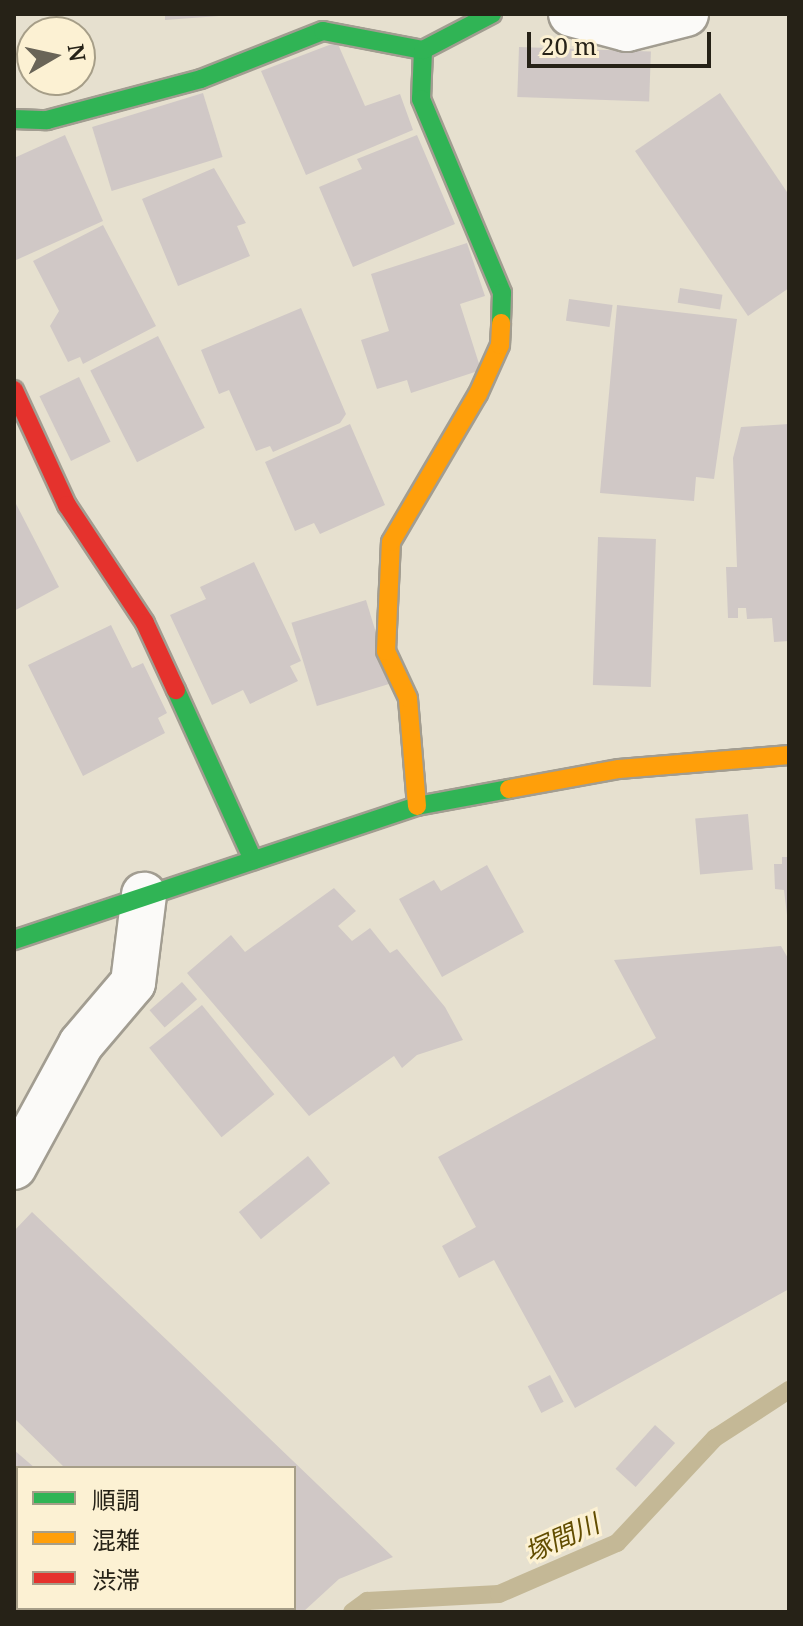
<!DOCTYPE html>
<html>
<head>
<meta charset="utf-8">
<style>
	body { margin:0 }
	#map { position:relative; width:803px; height:1626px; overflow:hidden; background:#e6e0cf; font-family:"Noto Serif","Noto Sans JP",serif }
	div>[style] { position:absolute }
	.stream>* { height:18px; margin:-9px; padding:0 9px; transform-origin:9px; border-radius:9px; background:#c4b896 }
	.building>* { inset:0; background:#d0c8c6; transform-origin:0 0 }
	.roads { filter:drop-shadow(2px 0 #a29d91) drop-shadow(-2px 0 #a29d91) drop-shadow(0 2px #a29d91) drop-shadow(0 -2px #a29d91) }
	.street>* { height:44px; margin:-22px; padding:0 22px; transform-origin:22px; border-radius:22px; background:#fbfaf8 }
	.fast>* { height:18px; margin:-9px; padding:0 9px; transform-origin:9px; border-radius:9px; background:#30b455 }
	.slow>* { height:18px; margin:-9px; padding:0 9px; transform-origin:9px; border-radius:9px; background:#ff9f0a }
	.jam>* { height:18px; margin:-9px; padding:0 9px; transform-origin:9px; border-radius:9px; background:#e5322d }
	span { translate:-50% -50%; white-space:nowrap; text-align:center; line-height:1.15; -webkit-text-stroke:6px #fcf1d3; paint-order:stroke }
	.water-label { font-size:26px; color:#624d00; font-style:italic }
	.frame { position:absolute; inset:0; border:16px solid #262217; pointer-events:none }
	.legend { position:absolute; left:16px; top:1466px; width:280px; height:144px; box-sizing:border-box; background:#fcf1d3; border:2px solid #a69e88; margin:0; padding:10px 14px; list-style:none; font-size:24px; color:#262217 }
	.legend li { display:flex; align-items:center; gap:16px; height:40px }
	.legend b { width:40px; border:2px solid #a69e88 }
	.north { position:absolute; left:16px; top:16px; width:80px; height:80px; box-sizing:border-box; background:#fcf1d3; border:2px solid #a69e88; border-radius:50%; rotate:81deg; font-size:22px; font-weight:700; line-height:32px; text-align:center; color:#262217 }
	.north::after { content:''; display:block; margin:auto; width:28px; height:36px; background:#696457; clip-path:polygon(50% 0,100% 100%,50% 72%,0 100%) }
	.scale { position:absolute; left:527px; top:32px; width:184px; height:36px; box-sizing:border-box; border:4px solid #262217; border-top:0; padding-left:10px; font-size:24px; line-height:28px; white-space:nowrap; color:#262217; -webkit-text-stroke:6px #fcf1d3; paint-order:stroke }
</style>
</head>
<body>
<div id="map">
	<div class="stream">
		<div style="left:352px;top:1612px;width:19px;rotate:-36deg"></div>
		<div style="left:367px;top:1601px;width:132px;rotate:-3deg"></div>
		<div style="left:499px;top:1594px;width:129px;rotate:-23.4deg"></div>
		<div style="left:617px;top:1543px;width:144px;rotate:-47deg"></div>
		<div style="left:715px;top:1438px;width:88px;rotate:-33deg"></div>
	</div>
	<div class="building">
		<div style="clip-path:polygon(165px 14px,219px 14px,219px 16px,165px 20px)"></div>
		<div style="clip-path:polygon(337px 42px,365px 106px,400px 94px,413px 130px,306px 175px,261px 71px)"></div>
		<div style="left:519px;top:47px;width:132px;height:50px;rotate:2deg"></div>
		<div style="left:203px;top:93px;width:67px;height:116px;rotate:73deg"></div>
		<div style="clip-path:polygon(720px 93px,789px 195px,789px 288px,748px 316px,635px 151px)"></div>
		<div style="clip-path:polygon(65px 135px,103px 221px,14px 261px,14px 158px)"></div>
		<div style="clip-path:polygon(417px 135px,455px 224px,353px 267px,319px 187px,362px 169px,357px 159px)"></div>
		<div style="clip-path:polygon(214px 168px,246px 223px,237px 226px,250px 256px,178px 286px,142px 199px)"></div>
		<div style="clip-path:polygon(103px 225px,156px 326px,83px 364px,80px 357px,68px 362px,50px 326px,59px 311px,33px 261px)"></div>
		<div style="clip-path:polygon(467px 243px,485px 296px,460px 304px,481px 370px,411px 393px,407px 380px,377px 389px,361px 340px,389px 331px,371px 274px)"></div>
		<div style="left:680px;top:288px;width:43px;height:15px;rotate:9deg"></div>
		<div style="left:569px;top:299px;width:44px;height:22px;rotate:8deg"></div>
		<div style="clip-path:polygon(617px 305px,737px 319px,714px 479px,696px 477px,694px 501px,600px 493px)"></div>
		<div style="clip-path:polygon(301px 308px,346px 414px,340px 423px,273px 452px,270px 446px,256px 451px,229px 390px,219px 394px,201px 350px)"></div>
		<div style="left:158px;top:336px;width:103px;height:76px;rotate:63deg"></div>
		<div style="left:79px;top:377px;width:72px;height:44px;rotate:64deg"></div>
		<div style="clip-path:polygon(350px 424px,385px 505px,320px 534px,314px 523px,295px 531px,265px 462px)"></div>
		<div style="clip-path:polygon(789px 424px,789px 641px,774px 642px,772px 618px,747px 619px,746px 608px,738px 608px,738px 618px,728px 618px,726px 567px,737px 567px,733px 458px,741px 427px)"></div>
		<div style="clip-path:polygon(14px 500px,59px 587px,14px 611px)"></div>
		<div style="left:598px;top:537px;width:58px;height:148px;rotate:2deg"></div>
		<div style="clip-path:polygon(254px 562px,301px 661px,290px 666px,298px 681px,250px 704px,243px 690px,212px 705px,170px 615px,206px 599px,200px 587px)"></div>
		<div style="left:366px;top:600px;width:87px;height:78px;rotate:73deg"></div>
		<div style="clip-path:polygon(111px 625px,132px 668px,143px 663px,167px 713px,158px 718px,165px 733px,83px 776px,28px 665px)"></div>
		<div style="left:748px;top:814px;width:56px;height:53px;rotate:85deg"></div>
		<div style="clip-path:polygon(782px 857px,789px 857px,789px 932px,784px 890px,775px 889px,774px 864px,782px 864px)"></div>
		<div style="clip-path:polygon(487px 865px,524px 932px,442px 977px,399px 899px,434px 880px,441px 891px)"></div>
		<div style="clip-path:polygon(334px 888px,356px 911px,338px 926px,352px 941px,370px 928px,390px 953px,397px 949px,445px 1007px,463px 1040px,417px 1055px,402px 1068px,394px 1056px,309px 1116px,187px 973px,231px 935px,245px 952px)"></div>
		<div style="clip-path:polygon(781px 946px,789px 960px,789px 1289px,575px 1408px,494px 1260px,459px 1278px,442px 1246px,476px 1227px,438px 1157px,656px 1038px,614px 960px)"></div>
		<div style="left:182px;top:982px;width:23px;height:43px;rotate:49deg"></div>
		<div style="left:202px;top:1005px;width:115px;height:68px;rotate:51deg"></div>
		<div style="left:308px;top:1156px;width:35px;height:89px;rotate:51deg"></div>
		<div style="clip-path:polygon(32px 1212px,190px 1362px,393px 1557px,339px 1579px,303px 1612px,154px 1612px,294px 1608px,294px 1468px,65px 1468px,14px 1418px,14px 1231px)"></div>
		<div style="left:550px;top:1375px;width:30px;height:25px;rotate:63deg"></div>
		<div style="left:655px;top:1425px;width:27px;height:59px;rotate:42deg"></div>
		<div style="clip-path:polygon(14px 1450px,35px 1468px,18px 1468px,14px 1548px)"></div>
	</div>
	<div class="roads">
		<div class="street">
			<div style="left:571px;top:14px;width:58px;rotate:15deg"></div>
			<div style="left:627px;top:29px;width:61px;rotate:-14.3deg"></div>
			<div style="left:14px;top:1167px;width:140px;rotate:-61.4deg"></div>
			<div style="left:81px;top:1044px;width:80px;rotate:-49.6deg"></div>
			<div style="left:133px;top:983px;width:89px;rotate:-82.9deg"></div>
		</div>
		<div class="fast">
			<div style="left:423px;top:50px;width:49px;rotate:92.3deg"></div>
			<div style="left:421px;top:99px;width:210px;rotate:67.3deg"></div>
			<div style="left:502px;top:293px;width:30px;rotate:92deg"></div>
			<div style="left:14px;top:119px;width:33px;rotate:2deg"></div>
			<div style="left:47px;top:120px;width:159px;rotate:-14.9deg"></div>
			<div style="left:201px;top:79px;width:131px;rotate:-21.5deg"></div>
			<div style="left:323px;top:31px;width:102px;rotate:10.8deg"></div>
			<div style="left:423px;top:50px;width:78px;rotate:-27.6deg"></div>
			<div style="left:176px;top:690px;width:187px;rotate:65.6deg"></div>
			<div style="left:14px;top:940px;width:425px;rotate:-18.4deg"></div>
			<div style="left:417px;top:806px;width:94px;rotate:-10.5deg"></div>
		</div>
		<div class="slow">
			<div style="left:509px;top:789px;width:112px;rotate:-10.3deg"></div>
			<div style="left:619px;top:769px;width:171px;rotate:-4.7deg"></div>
			<div style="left:417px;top:806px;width:108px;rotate:-94.8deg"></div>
			<div style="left:408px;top:698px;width:52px;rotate:-115.1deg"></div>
			<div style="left:386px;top:651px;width:109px;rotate:-87.4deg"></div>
			<div style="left:391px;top:542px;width:172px;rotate:-59.6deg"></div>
			<div style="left:478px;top:394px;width:54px;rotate:-65.8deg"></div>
			<div style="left:500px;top:345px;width:22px;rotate:-87deg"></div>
		</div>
		<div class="jam">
			<div style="left:14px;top:390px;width:127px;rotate:65.3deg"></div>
			<div style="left:67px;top:505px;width:141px;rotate:56.5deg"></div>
			<div style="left:145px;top:623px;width:74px;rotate:65.2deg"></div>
		</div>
	</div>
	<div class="water-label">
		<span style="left:562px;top:1538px;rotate:-24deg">塚間川</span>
	</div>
	<div class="frame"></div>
	<ul class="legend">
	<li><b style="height:10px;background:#30b455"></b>順調</li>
	<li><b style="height:10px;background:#ff9f0a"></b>混雑</li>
	<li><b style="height:10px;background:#e5322d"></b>渋滞</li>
	</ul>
	<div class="north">N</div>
	<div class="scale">20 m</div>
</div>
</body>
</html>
